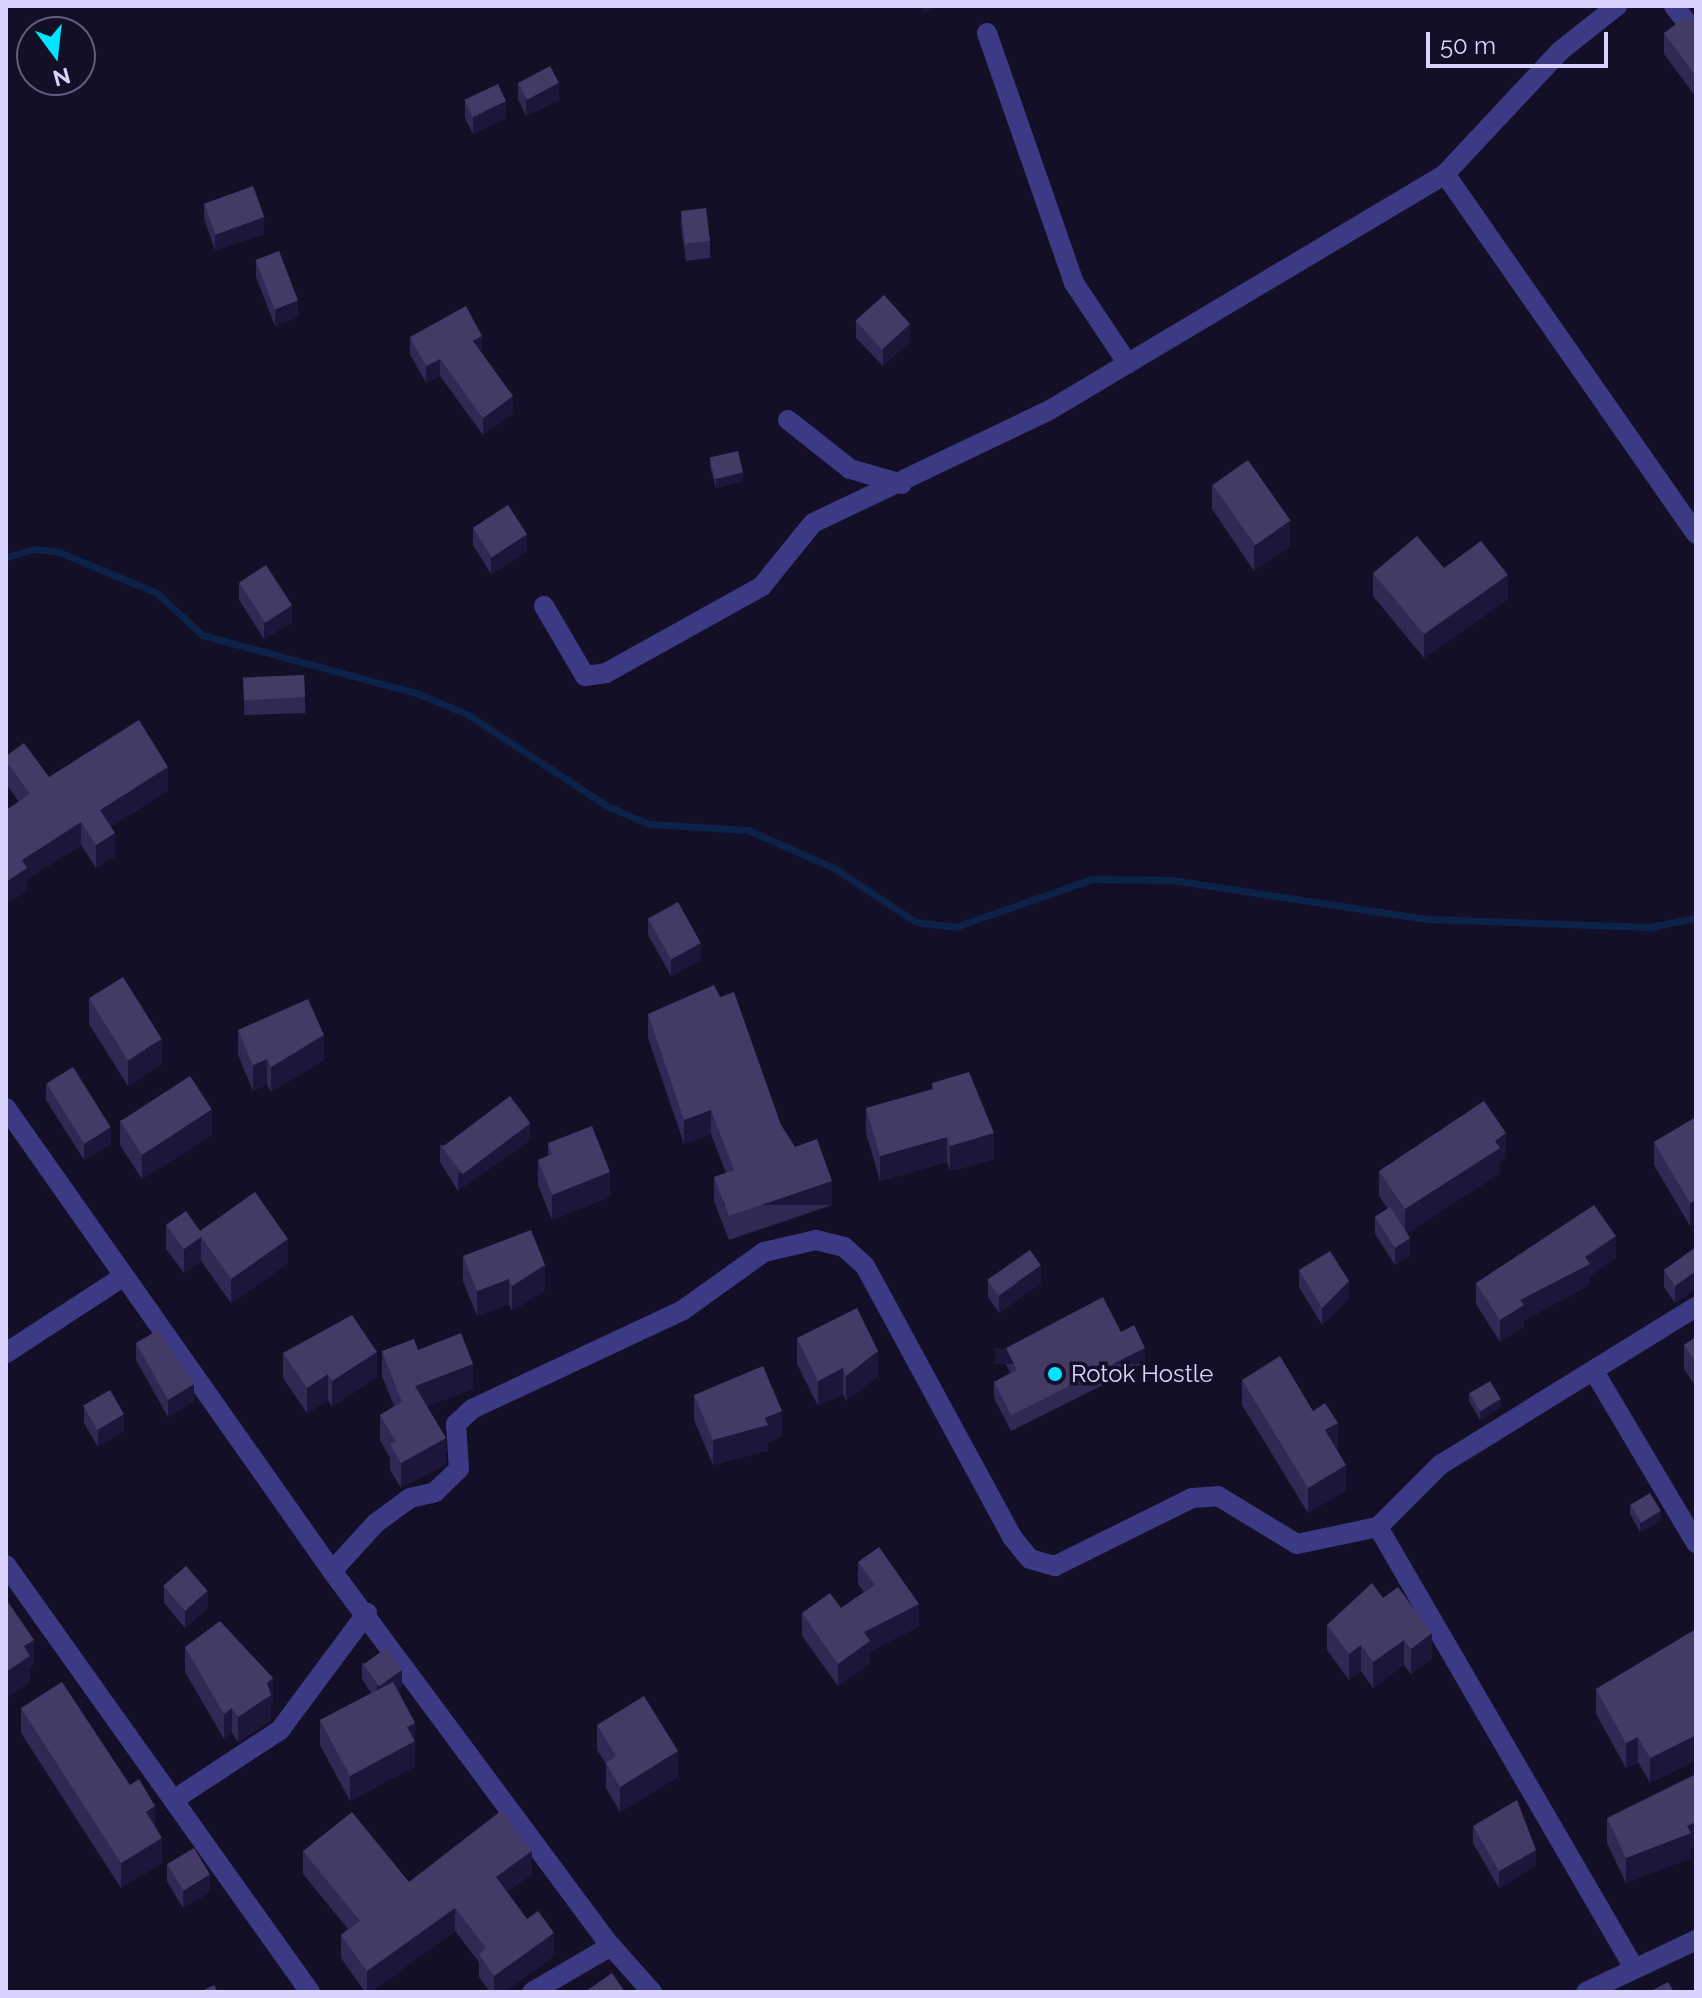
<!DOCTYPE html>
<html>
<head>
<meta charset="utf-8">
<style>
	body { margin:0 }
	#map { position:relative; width:1702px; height:1998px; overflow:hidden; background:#130f26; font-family:Raleway,sans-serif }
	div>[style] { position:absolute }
	.stream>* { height:7px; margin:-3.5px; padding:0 3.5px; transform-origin:3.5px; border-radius:3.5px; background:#0c2248 }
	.minor>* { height:20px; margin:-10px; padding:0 10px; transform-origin:10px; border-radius:10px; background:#3d3a85 }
	.wall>* { inset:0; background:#312854; transform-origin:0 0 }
	.shaded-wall>* { inset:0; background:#1d163a; transform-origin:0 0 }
	.building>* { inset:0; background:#433a66; transform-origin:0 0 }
	.dots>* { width:22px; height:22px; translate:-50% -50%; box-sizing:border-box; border:4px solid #130f26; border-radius:50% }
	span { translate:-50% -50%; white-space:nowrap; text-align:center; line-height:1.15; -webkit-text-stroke:7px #130f26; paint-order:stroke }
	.poi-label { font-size:24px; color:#d9d4ff }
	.left { translate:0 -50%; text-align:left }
	.frame { position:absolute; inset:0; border:8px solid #d9d4ff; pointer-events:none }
	.north { position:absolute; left:16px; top:16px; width:80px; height:80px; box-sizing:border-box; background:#130f26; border:2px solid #625e7d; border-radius:50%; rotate:165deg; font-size:22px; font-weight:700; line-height:32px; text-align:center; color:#d9d4ff }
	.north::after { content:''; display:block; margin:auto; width:28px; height:36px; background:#00e5ff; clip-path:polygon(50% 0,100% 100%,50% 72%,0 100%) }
	.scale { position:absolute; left:1426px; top:32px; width:182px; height:36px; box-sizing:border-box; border:4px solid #d9d4ff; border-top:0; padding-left:10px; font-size:24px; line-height:28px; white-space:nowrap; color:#d9d4ff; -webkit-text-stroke:6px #130f26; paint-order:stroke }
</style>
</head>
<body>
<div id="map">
	<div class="stream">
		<div style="left:6px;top:557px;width:29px;rotate:-16deg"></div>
		<div style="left:34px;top:549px;width:25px;rotate:7deg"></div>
		<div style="left:59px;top:552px;width:106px;rotate:22.7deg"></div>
		<div style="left:157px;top:593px;width:62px;rotate:43deg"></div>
		<div style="left:202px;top:635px;width:222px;rotate:15.2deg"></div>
		<div style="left:416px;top:693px;width:55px;rotate:22.4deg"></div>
		<div style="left:467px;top:714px;width:168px;rotate:33.3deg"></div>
		<div style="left:607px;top:806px;width:46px;rotate:23.2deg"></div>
		<div style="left:649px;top:824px;width:99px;rotate:3.5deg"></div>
		<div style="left:748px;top:830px;width:94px;rotate:23.8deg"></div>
		<div style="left:834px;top:868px;width:98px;rotate:33.4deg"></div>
		<div style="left:916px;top:922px;width:39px;rotate:7deg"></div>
		<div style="left:955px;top:927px;width:145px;rotate:-19.3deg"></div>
		<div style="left:1092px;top:879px;width:80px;rotate:0.7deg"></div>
		<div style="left:1172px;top:880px;width:259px;rotate:8.7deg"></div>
		<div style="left:1428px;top:919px;width:221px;rotate:2.1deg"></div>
		<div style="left:1649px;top:927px;width:48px;rotate:-10.8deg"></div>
	</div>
	<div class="minor">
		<div style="left:1674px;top:6px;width:36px;rotate:52deg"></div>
		<div style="left:987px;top:33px;width:265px;rotate:70.8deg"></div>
		<div style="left:1074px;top:283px;width:97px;rotate:56.3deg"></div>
		<div style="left:1445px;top:174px;width:439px;rotate:55.1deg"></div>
		<div style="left:788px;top:420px;width:79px;rotate:38.3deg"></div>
		<div style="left:850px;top:469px;width:54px;rotate:16.1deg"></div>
		<div style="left:544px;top:606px;width:81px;rotate:59.6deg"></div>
		<div style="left:585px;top:676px;width:21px;rotate:-8deg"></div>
		<div style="left:606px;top:673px;width:179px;rotate:-29.1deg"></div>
		<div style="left:762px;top:586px;width:81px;rotate:-51deg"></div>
		<div style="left:813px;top:523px;width:260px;rotate:-25.5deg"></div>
		<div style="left:1048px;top:411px;width:462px;rotate:-30.8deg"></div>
		<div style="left:1445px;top:174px;width:168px;rotate:-46.9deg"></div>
		<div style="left:1560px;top:51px;width:73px;rotate:-38.3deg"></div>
		<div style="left:6px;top:1108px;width:566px;rotate:54.85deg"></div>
		<div style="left:332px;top:1571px;width:467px;rotate:53.4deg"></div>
		<div style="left:611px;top:1946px;width:91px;rotate:149.8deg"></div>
		<div style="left:6px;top:1353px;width:137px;rotate:-33.1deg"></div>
		<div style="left:1595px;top:1373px;width:198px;rotate:59.3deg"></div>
		<div style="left:1378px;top:1527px;width:510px;rotate:59.86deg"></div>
		<div style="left:6px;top:1565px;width:524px;rotate:54.55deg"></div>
		<div style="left:332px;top:1571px;width:65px;rotate:-47.5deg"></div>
		<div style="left:376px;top:1523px;width:42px;rotate:-36.3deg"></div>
		<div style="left:410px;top:1498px;width:26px;rotate:-13deg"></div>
		<div style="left:435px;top:1492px;width:33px;rotate:-44deg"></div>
		<div style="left:459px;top:1469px;width:45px;rotate:-93.8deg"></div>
		<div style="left:456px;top:1424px;width:22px;rotate:-43deg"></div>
		<div style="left:472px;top:1409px;width:233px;rotate:-25.1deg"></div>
		<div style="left:683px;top:1310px;width:100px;rotate:-35.6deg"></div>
		<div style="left:764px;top:1252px;width:53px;rotate:-13deg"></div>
		<div style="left:816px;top:1240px;width:29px;rotate:14deg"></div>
		<div style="left:844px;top:1247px;width:28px;rotate:42deg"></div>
		<div style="left:865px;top:1266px;width:308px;rotate:61.5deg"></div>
		<div style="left:1012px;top:1537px;width:28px;rotate:51deg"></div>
		<div style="left:1030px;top:1559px;width:26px;rotate:16deg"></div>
		<div style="left:1055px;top:1566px;width:153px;rotate:-26.4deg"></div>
		<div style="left:1192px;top:1498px;width:26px;rotate:-4deg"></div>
		<div style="left:1218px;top:1496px;width:92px;rotate:31.3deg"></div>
		<div style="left:1297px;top:1544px;width:83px;rotate:-11.9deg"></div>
		<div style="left:1378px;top:1527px;width:88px;rotate:-45deg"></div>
		<div style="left:1440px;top:1465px;width:301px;rotate:-31.7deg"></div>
		<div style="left:175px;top:1799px;width:126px;rotate:-33.3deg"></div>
		<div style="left:280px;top:1730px;width:146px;rotate:-53.4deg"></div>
		<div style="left:611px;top:1946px;width:62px;rotate:48.3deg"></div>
		<div style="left:1586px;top:1992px;width:122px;rotate:-25.3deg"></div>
	</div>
	<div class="wall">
		<div style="clip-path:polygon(1696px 22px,1696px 97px,1664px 54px,1664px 33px)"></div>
		<div style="clip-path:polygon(518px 82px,559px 100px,526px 116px,518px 99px)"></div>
		<div style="clip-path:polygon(465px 101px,506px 118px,473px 134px,465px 118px)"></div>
		<div style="clip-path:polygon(204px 203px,264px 234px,215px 250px,204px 219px)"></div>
		<div style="clip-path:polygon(681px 211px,710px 241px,710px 258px,686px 261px,681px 227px)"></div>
		<div style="clip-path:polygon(256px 260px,298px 317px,275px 326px,256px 277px)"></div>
		<div style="clip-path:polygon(856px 321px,910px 341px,883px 366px,856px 338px)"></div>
		<div style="clip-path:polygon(410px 337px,482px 353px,513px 413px,483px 435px,440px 376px,426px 383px,410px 354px)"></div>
		<div style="clip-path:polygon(710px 458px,743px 481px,716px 488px,710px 467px)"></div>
		<div style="clip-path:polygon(1212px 484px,1290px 546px,1254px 571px,1212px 509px)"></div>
		<div style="clip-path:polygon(473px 528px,527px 551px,491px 574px,473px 545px)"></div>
		<div style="clip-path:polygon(1444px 568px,1508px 599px,1424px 658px,1373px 596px,1373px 573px)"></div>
		<div style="clip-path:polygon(239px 583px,292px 622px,264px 639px,239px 600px)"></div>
		<div style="left:304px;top:675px;width:38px;height:61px;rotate:88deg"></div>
		<div style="clip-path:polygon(6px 756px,49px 777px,168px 790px,110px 827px,115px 856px,96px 868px,81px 845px,27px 879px,27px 891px,19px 802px,6px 784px)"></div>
		<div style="clip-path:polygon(648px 918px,701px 960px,671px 976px,648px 935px)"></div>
		<div style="clip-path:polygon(89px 999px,162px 1064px,128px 1086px,89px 1024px)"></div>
		<div style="clip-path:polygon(648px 1014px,781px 1125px,832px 1205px,729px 1240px,714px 1201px,714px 1177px,726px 1173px,711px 1134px,684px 1144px,648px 1038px)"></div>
		<div style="clip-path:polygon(238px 1030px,324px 1060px,271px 1092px,267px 1084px,253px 1091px,238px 1055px)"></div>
		<div style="clip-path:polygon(46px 1083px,111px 1144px,84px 1160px,46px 1100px)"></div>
		<div style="clip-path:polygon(932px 1083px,994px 1159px,950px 1171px,947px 1162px,880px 1181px,866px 1133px,866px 1108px,932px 1089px)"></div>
		<div style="clip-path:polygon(1696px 1117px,1696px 1223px,1690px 1226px,1654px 1165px,1654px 1142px)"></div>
		<div style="clip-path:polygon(120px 1120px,212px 1135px,142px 1179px,120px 1145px)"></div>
		<div style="clip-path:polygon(530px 1140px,458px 1191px,440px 1162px,440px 1145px)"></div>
		<div style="clip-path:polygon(548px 1143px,610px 1197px,552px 1220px,538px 1185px,538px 1160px,548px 1156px)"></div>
		<div style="clip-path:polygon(1506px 1158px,1500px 1162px,1500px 1173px,1407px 1233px,1410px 1255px,1395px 1265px,1375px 1234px,1375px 1217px,1388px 1209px,1379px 1196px,1379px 1171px)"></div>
		<div style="clip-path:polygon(166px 1225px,288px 1263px,231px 1303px,201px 1261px,184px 1273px,166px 1249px)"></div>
		<div style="clip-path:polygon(1696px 1247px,1696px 1288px,1675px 1303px,1664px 1287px,1664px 1270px)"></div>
		<div style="clip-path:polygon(463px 1256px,545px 1290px,512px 1311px,509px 1304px,477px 1316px,463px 1281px)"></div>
		<div style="clip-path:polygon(1616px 1258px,1590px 1276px,1590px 1285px,1524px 1320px,1524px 1327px,1500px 1342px,1476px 1304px,1476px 1283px)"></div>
		<div style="clip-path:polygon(1299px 1270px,1349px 1298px,1322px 1325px,1299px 1287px)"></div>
		<div style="clip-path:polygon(988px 1281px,1041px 1283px,999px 1313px,988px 1297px)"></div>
		<div style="clip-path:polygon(1121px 1332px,1145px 1364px,1011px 1431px,994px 1398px,994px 1382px,1010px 1373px,1006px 1364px,1006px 1348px)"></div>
		<div style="clip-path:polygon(1696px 1337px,1696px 1387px,1684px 1369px,1684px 1345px)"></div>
		<div style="clip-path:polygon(797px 1338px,878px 1376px,846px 1401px,843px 1394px,818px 1406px,797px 1364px)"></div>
		<div style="clip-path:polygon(136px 1343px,194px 1401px,168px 1417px,136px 1360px)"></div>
		<div style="clip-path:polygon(418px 1350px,473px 1389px,427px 1406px,446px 1464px,401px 1488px,390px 1470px,390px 1458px,380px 1440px,380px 1415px,394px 1406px,382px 1376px,382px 1351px)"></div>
		<div style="clip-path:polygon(283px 1353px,377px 1377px,332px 1407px,328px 1400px,307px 1413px,283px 1378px)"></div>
		<div style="clip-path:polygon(1242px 1380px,1313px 1411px,1338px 1448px,1337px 1449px,1346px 1490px,1308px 1513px,1242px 1405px)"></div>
		<div style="clip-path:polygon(1469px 1393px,1501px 1407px,1480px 1420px,1469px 1401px)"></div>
		<div style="clip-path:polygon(694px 1395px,782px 1436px,768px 1442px,768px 1450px,713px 1465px,694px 1420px)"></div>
		<div style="clip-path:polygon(84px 1406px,124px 1431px,98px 1447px,84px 1423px)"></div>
		<div style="clip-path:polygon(1630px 1505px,1661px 1520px,1640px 1532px,1630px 1514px)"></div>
		<div style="clip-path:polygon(858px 1562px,919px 1626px,870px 1651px,870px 1663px,838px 1686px,802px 1636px,802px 1613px,841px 1608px,864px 1592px,858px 1584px)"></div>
		<div style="clip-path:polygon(164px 1586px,208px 1608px,185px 1628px,164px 1603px)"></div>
		<div style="clip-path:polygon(1383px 1598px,1432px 1658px,1411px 1674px,1404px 1665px,1373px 1688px,1361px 1671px,1349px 1680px,1327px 1650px,1327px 1625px)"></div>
		<div style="clip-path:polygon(1696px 1629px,1696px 1760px,1650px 1783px,1638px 1762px,1626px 1768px,1596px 1714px,1596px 1689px)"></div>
		<div style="clip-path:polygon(185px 1647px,273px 1704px,271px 1705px,271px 1720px,238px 1742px,232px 1733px,224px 1739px,185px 1672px)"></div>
		<div style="clip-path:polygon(362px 1662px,402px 1687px,398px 1690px,415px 1723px,415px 1766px,350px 1801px,320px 1745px,320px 1720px,371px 1693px,362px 1679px)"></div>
		<div style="clip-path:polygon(21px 1708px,130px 1785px,155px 1828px,162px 1863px,121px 1888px,21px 1733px)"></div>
		<div style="clip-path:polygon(597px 1725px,678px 1777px,620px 1812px,606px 1788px,606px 1764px,597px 1750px)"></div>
		<div style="clip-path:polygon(1607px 1818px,1691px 1850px,1691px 1858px,1626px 1883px,1607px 1843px)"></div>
		<div style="clip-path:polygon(1473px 1826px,1536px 1866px,1499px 1888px,1473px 1843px)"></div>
		<div style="clip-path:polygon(303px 1851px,409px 1882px,532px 1874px,507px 1892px,554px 1956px,504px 1992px,490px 1992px,479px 1977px,479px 1962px,455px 1931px,371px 1992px,365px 1992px,341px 1958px,341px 1935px,348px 1929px,303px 1874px)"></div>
		<div style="clip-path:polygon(167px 1864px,210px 1892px,183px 1908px,167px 1881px)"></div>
	</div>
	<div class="shaded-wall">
		<div style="clip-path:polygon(923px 6px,941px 6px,923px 13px)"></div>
		<div style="clip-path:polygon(559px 83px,559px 100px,526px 116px,526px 99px)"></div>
		<div style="clip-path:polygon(506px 101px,506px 118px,473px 134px,473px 118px)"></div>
		<div style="clip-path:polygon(264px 217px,264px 234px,215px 250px,215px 233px)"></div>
		<div style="clip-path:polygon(298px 300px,298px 317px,275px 326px,275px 309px)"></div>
		<div style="clip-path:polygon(910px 324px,910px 341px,883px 366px,883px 349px)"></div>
		<div style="clip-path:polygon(482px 336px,482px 353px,473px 341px)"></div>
		<div style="clip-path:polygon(440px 359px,440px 376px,426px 383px,426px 366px)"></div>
		<div style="clip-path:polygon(513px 396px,513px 413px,483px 435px,483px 418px)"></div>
		<div style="clip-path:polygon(743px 472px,743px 481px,716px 488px,716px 479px)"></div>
		<div style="clip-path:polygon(1290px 521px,1290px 546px,1254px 571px,1254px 545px)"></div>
		<div style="clip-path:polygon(527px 534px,527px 551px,491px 574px,491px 557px)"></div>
		<div style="clip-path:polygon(1508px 575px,1508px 599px,1424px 658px,1424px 634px)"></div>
		<div style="clip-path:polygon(292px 605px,292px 622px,264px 639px,264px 623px)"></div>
		<div style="clip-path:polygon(168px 767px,168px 790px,100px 833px,100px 810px)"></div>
		<div style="clip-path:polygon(81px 822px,81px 845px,27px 879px,27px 891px,6px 905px,6px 882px,22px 860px)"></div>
		<div style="clip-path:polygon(115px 833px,115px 856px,96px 868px,96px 845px)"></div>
		<div style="clip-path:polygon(701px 943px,701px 960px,671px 976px,671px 959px)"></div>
		<div style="clip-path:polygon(324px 1035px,324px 1060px,271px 1092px,271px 1067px)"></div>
		<div style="clip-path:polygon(162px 1039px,162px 1064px,128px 1086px,128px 1061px)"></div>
		<div style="clip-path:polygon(267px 1059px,267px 1084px,253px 1091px,253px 1065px)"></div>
		<div style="clip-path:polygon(212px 1110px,212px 1135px,142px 1179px,142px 1154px)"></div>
		<div style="clip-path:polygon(711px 1110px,711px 1134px,684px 1144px,684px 1120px)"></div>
		<div style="clip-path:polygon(530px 1123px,530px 1140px,458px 1191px,458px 1174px)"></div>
		<div style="clip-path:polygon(111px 1127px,111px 1144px,84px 1160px,84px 1143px)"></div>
		<div style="clip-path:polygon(994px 1133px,994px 1159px,950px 1171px,950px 1146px)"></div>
		<div style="clip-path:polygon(1506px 1133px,1506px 1158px,1500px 1162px,1500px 1173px,1405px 1234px,1405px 1209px)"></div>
		<div style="clip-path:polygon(947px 1137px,947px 1162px,880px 1181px,880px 1156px)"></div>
		<div style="clip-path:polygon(610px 1172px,610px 1197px,552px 1220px,552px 1195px)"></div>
		<div style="left:832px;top:1181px;width:24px;height:109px;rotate:90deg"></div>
		<div style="clip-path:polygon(1696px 1200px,1696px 1223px,1690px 1226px,1690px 1203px)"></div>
		<div style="clip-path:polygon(1616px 1236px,1616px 1258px,1590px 1276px,1590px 1285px,1524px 1320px,1524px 1327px,1500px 1342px,1500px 1320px,1520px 1300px)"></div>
		<div style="clip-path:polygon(201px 1237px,201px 1261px,184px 1273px,184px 1249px)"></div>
		<div style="clip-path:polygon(1410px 1238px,1410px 1255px,1395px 1265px,1395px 1248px)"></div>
		<div style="clip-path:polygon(288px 1239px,288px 1263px,231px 1303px,231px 1279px)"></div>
		<div style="clip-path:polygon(545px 1265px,545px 1290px,512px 1311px,512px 1286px)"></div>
		<div style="clip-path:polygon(1041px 1266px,1041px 1283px,999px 1313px,999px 1296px)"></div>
		<div style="clip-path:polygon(1696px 1271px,1696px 1288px,1675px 1303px,1675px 1286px)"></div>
		<div style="clip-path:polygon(509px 1279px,509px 1304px,477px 1316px,477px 1291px)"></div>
		<div style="clip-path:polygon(1349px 1281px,1349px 1298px,1322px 1325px,1322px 1308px)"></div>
		<div style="left:1145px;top:1348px;width:16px;height:150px;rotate:90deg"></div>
		<div style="clip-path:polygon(878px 1351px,878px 1376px,846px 1401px,846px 1376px)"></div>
		<div style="clip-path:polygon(377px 1352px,377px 1377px,332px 1407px,332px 1381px)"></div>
		<div style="clip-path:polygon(473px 1364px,473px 1389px,415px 1411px,415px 1386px)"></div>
		<div style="clip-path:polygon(843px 1368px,843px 1394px,818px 1406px,818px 1381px)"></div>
		<div style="clip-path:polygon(328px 1374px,328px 1400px,307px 1413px,307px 1388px)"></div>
		<div style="clip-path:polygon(194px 1384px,194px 1401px,168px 1417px,168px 1400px)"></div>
		<div style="clip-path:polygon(1501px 1399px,1501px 1407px,1480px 1420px,1480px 1411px)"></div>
		<div style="clip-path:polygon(782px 1411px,782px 1436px,768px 1442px,768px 1450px,713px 1465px,713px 1440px)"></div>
		<div style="clip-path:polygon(124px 1414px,124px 1431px,98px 1447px,98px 1430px)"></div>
		<div style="clip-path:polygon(1338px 1423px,1338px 1448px,1325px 1455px,1325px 1430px)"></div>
		<div style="clip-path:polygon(446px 1438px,446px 1464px,401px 1488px,401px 1463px)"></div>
		<div style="clip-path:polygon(1346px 1465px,1346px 1490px,1308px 1513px,1308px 1488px)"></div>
		<div style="clip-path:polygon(1661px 1511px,1661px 1520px,1640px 1532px,1640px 1523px)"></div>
		<div style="clip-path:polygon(208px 1591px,208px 1608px,185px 1628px,185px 1611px)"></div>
		<div style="clip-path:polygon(919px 1604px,919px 1626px,870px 1651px,870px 1663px,838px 1686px,838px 1664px,864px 1632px)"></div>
		<div style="clip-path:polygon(1432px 1633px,1432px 1658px,1411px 1674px,1411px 1649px)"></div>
		<div style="clip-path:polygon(34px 1640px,34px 1665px,30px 1667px,30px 1682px,6px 1698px,6px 1672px,24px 1646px)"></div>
		<div style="clip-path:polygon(1404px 1640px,1404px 1665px,1373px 1688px,1373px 1662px)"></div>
		<div style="clip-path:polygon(1361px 1645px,1361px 1671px,1349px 1680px,1349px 1654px)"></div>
		<div style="clip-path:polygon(402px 1670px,402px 1687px,377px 1703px,377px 1686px)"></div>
		<div style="clip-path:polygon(273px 1678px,273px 1704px,271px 1705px,271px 1720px,238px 1742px,238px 1717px,267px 1683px)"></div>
		<div style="clip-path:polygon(232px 1708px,232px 1733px,224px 1739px,224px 1714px)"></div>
		<div style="clip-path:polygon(415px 1723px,415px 1766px,350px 1801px,350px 1776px,407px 1727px)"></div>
		<div style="clip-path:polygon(1696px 1735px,1696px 1760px,1650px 1783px,1650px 1758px)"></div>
		<div style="clip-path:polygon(1638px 1737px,1638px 1762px,1626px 1768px,1626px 1743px)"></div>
		<div style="clip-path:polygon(678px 1751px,678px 1777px,620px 1812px,620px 1787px)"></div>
		<div style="clip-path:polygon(155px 1806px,155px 1831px,146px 1812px)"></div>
		<div style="clip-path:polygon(1696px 1822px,1696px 1847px,1691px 1850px,1691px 1858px,1626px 1883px,1626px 1858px)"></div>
		<div style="clip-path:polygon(162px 1838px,162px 1863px,121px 1888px,121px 1863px)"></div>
		<div style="clip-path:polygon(1536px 1850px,1536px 1866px,1499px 1888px,1499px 1871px)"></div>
		<div style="clip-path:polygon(532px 1851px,532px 1874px,496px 1900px,496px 1877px)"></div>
		<div style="clip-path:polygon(210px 1875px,210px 1892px,183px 1908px,183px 1891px)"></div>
		<div style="clip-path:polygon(455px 1908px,455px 1931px,371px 1992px,367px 1992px,367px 1971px)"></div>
		<div style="clip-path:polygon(554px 1933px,554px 1956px,504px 1992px,494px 1992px,494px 1976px)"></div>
	</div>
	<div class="building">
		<div style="clip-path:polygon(1684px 18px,1696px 22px,1696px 76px,1664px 33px)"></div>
		<div style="left:550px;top:66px;width:19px;height:36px;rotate:62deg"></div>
		<div style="left:498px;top:84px;width:19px;height:37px;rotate:65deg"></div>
		<div style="left:253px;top:186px;width:33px;height:52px;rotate:70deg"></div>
		<div style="left:706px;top:208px;width:33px;height:25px;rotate:83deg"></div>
		<div style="left:279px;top:251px;width:53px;height:25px;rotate:69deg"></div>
		<div style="left:884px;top:295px;width:39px;height:38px;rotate:48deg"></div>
		<div style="clip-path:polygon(466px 306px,482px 336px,473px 341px,513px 396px,483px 418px,440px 359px,426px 366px,410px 337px)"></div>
		<div style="left:738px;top:451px;width:22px;height:29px;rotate:77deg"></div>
		<div style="left:1248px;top:460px;width:74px;height:43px;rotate:55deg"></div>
		<div style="left:508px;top:505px;width:35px;height:42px;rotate:57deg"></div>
		<div style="clip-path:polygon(1417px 536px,1444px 568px,1481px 541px,1508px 575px,1424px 634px,1373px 573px)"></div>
		<div style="left:266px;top:565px;width:48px;height:32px;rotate:57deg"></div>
		<div style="left:304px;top:675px;width:22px;height:61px;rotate:87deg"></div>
		<div style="clip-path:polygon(139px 720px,168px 767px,100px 810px,115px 833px,96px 845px,81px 822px,22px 860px,27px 868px,6px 882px,6px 810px,30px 794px,6px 761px,6px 756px,24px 743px,49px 777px)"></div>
		<div style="left:678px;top:902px;width:47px;height:34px;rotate:61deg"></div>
		<div style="left:123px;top:977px;width:73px;height:40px;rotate:58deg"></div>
		<div style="clip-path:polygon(714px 985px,720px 997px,734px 992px,781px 1125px,795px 1147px,817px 1139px,832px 1181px,729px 1216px,714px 1177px,734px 1170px,711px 1110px,684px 1120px,648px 1014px)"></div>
		<div style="clip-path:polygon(308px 999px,324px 1035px,271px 1067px,267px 1059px,253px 1065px,238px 1030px)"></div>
		<div style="left:73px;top:1067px;width:71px;height:31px;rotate:58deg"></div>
		<div style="clip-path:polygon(969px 1072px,994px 1133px,950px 1146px,947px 1137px,880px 1156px,866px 1108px,934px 1089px,932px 1083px)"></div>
		<div style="left:190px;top:1076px;width:40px;height:83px;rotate:57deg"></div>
		<div style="left:510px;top:1096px;width:34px;height:85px;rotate:53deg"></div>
		<div style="clip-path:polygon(1484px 1101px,1506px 1133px,1495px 1141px,1500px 1148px,1405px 1209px,1379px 1171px)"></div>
		<div style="clip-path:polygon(1696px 1117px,1696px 1200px,1690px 1203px,1654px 1142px)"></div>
		<div style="clip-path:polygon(592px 1126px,610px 1172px,552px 1195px,538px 1160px,552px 1154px,548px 1143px)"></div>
		<div style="clip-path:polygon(255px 1192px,288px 1239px,231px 1279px,201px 1237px,184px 1249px,166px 1225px,186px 1211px,200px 1231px)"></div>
		<div style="clip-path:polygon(1594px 1205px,1616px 1236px,1585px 1257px,1590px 1264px,1520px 1300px,1524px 1305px,1500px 1320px,1476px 1283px)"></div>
		<div style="left:1390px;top:1207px;width:37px;height:18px;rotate:57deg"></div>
		<div style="clip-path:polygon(531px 1230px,545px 1265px,512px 1286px,509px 1279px,477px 1291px,463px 1256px)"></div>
		<div style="clip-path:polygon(1696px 1247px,1696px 1271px,1675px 1286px,1664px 1270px)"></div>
		<div style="left:1030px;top:1250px;width:19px;height:52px;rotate:55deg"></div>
		<div style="clip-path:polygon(1330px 1251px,1349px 1281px,1322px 1308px,1299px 1270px)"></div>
		<div style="clip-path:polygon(1103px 1297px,1121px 1332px,1134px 1325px,1145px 1348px,1011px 1415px,994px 1382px,1017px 1370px,1006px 1348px)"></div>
		<div style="clip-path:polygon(857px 1308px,878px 1351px,846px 1376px,843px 1368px,818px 1381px,797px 1338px)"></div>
		<div style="clip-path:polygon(352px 1315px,377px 1352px,332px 1381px,328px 1374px,307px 1388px,283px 1353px)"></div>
		<div style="clip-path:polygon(158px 1330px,194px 1384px,168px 1400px,136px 1343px)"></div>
		<div style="clip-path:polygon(461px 1333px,473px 1364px,415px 1386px,446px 1438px,401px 1463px,390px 1444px,396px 1442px,380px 1415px,402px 1402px,382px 1351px,414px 1339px,418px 1350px)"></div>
		<div style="clip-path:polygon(1696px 1337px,1696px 1363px,1684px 1345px)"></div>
		<div style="clip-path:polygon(1280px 1356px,1313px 1411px,1325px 1403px,1338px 1423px,1325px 1430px,1346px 1465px,1308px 1488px,1242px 1380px)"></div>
		<div style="clip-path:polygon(763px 1366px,782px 1411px,765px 1418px,768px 1425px,713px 1440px,694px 1395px)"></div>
		<div style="left:1490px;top:1381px;width:21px;height:24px;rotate:59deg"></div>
		<div style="left:110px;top:1390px;width:28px;height:31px;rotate:60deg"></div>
		<div style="left:1650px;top:1493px;width:21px;height:23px;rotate:59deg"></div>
		<div style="clip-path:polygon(879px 1547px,919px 1604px,864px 1632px,870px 1641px,838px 1664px,802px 1613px,830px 1593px,841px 1608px,875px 1585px,858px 1562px)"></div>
		<div style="left:186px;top:1566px;width:33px;height:30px;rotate:49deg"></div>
		<div style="clip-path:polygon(1372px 1583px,1383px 1598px,1398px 1587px,1432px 1633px,1411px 1649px,1404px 1640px,1373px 1662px,1361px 1645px,1349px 1654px,1327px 1625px)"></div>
		<div style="clip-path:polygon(6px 1599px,34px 1640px,24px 1646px,30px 1656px,6px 1672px)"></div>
		<div style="clip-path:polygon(220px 1621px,273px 1678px,267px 1683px,271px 1695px,238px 1717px,232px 1708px,224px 1714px,185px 1647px)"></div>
		<div style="clip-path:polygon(1696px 1629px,1696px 1735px,1650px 1758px,1638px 1737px,1626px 1743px,1596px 1689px)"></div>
		<div style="left:386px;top:1648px;width:27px;height:28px;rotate:54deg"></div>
		<div style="clip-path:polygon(62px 1682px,130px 1785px,139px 1779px,155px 1806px,146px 1812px,162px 1838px,121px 1863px,21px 1708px)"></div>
		<div style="clip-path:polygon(393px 1682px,415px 1723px,407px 1727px,415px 1741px,350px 1776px,320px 1720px)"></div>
		<div style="clip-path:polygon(644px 1696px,678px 1751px,620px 1787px,606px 1763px,616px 1756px,597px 1725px)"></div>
		<div style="clip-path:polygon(1694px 1775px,1696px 1779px,1696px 1822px,1687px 1826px,1691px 1833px,1626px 1858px,1607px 1818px)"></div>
		<div style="clip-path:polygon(1517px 1800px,1536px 1850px,1499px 1871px,1473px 1826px)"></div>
		<div style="clip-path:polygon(502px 1810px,532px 1851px,496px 1877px,527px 1919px,538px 1911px,554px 1933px,494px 1976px,479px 1954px,486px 1948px,455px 1908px,367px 1971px,341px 1935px,360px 1921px,303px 1851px,352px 1812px,409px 1882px)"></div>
		<div style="left:194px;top:1848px;width:31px;height:31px;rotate:59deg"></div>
		<div style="clip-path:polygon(612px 1973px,625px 1992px,585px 1992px)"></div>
		<div style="clip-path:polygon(1668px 1982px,1674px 1992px,1649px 1992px)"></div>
		<div style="clip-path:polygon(214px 1985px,218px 1992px,200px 1992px)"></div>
	</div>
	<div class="dots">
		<div style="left:1055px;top:1374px;background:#00e5ff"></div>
	</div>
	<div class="poi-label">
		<span class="left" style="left:1071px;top:1374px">Rotok Hostle</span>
	</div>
	<div class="frame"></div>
	<div class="north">N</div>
	<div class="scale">50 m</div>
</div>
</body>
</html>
